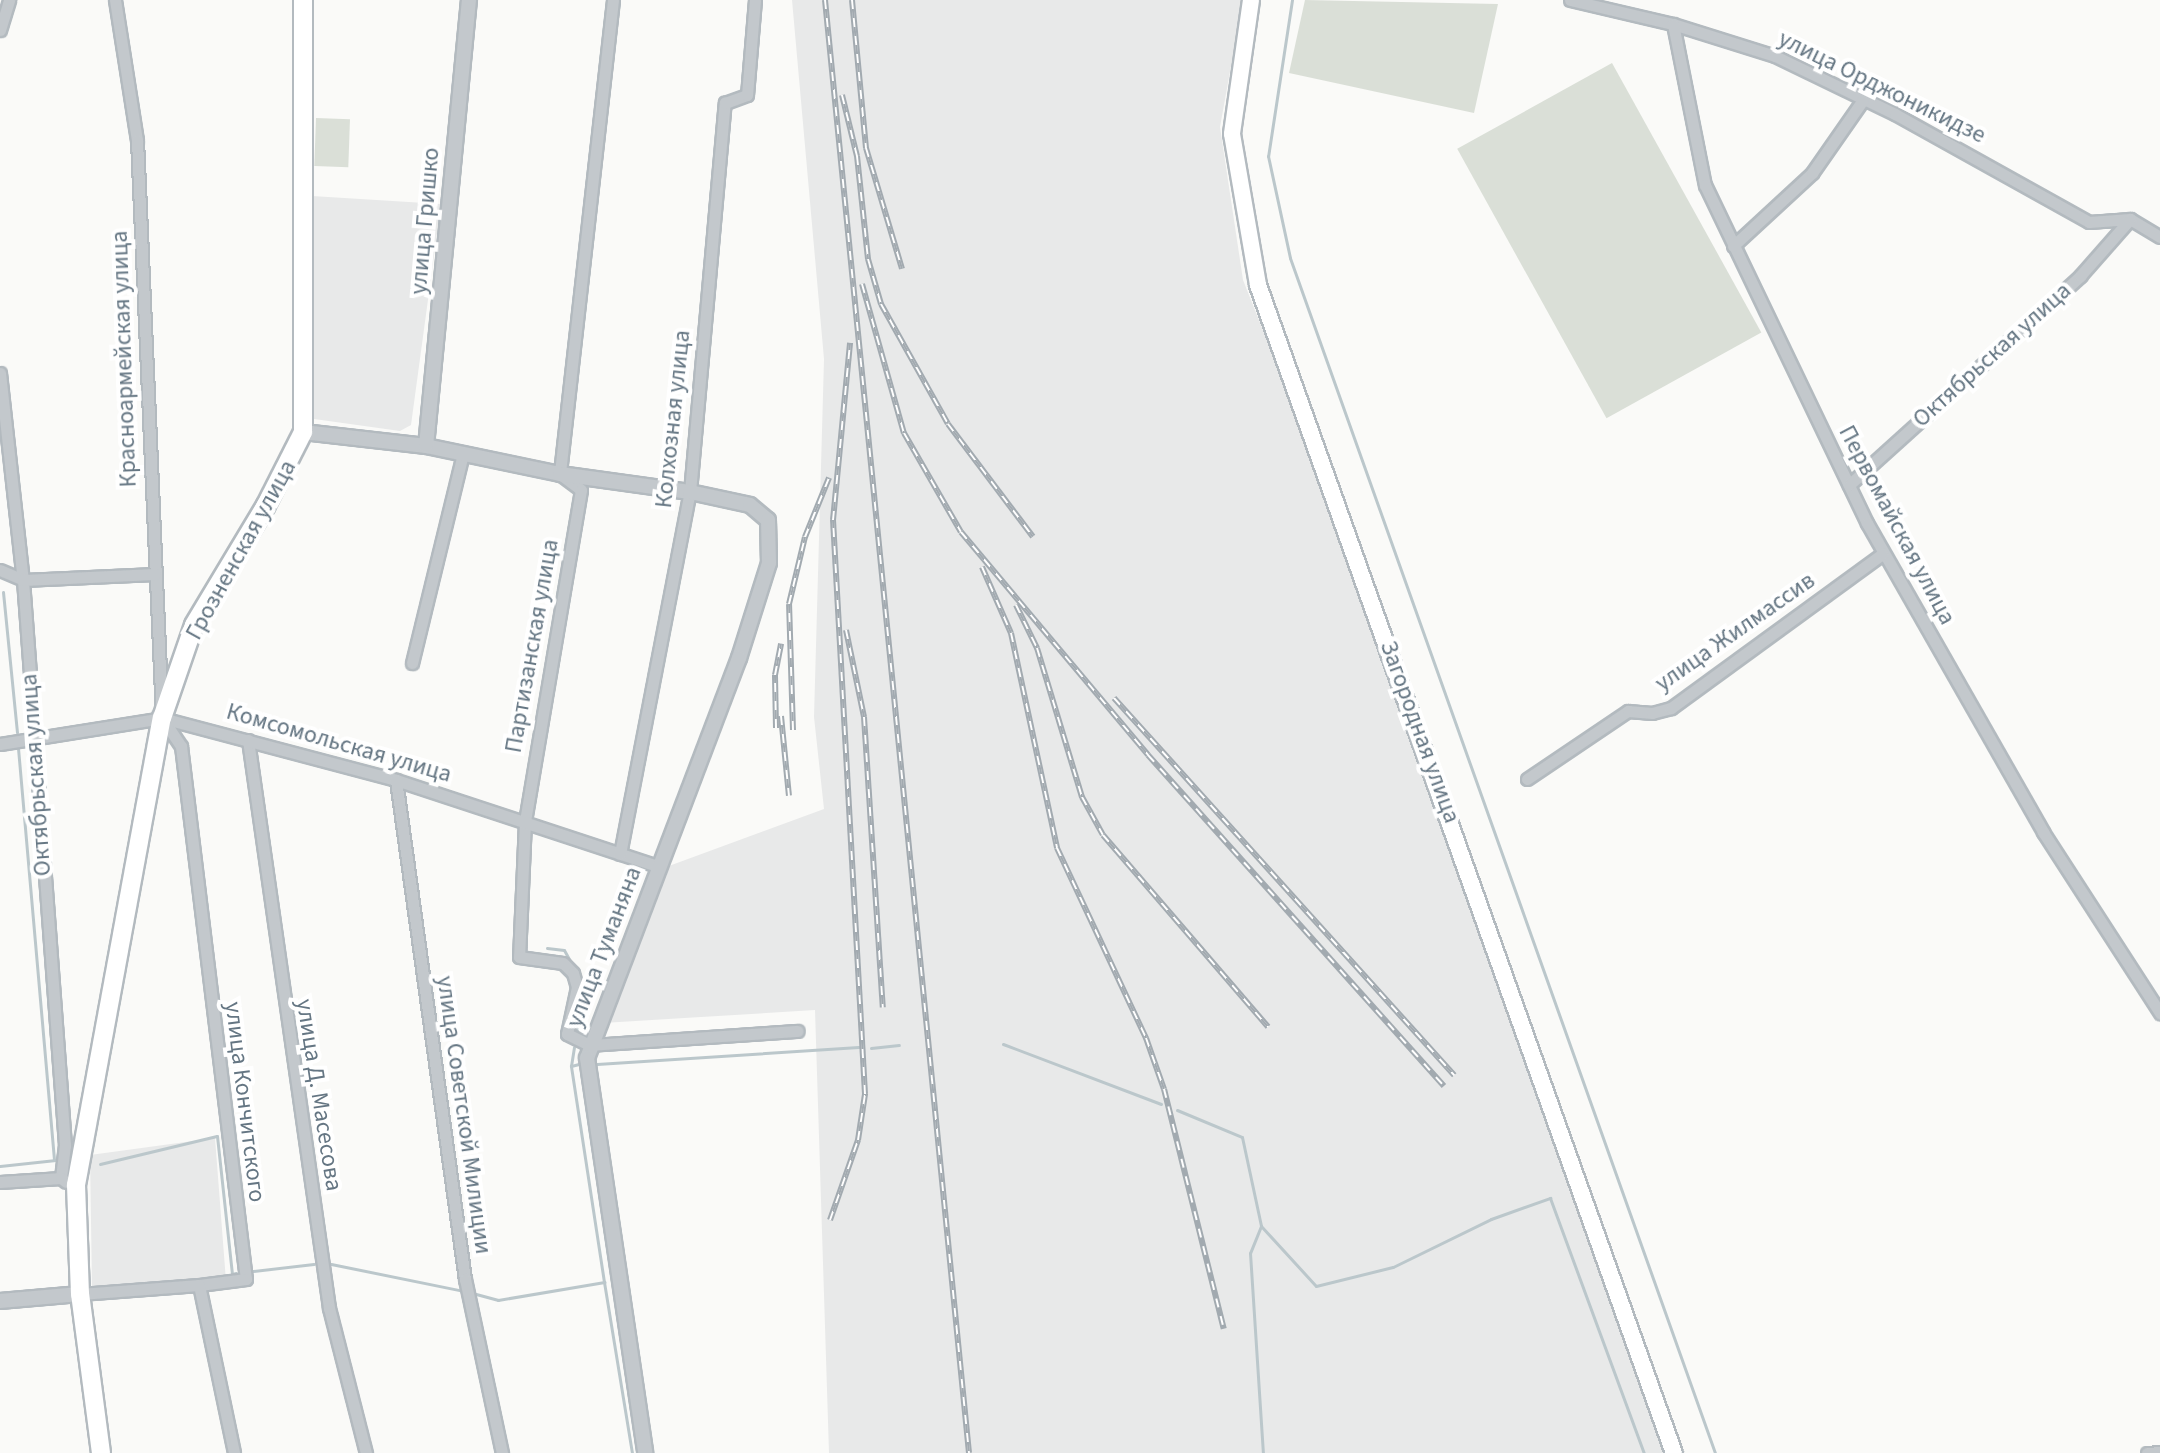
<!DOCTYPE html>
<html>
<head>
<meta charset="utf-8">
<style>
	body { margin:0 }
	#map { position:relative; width:2160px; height:1453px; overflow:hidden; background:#fafaf8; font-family:"Source Sans 3",sans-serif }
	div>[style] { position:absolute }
	.built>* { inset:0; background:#e8e9e9 }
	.green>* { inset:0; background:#dadfd7; transform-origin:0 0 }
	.stream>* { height:3px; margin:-1.5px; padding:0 1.5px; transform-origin:1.5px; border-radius:1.5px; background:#bbc7cb }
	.roads { filter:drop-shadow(2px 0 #b3babf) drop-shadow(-2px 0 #b3babf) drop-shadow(0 2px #b3babf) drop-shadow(0 -2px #b3babf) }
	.minor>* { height:11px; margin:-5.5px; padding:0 5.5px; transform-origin:5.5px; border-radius:5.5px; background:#c3c8cc }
	.tertiary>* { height:14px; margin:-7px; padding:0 7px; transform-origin:7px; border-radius:7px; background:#c3c8cc }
	.secondary>* { height:16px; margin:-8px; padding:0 8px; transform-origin:8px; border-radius:8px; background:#fff }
	.primary>* { height:18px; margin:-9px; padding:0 9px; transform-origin:9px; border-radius:9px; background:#fff }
	.rail>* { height:6px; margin-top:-3px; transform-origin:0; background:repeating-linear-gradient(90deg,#fff 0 9px,#a2aab0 0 18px); box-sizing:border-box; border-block:2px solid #a2aab0 }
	span { translate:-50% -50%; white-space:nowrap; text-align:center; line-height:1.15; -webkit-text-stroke:8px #fff; paint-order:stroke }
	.street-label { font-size:24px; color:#657683 }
</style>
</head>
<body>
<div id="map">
	<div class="built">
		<div style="clip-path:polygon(792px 0,1243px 0,1220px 127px,1243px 280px,1326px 488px,1677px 1453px,829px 1453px,815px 1010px,603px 1023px,658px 870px,824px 809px,814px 717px,824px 359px)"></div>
		<div style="clip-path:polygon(312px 196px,441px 204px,411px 425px,400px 431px,307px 418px)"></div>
		<div style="clip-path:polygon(215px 1138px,226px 1281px,92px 1287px,90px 1155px)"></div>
	</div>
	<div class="green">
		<div style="clip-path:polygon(1305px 0,1498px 4px,1474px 113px,1289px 73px)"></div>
		<div style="left:1612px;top:63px;width:308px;height:177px;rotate:61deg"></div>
		<div style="left:316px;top:118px;width:34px;height:48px;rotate:2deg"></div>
	</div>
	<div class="stream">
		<div style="left:1292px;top:0;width:158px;rotate:98.7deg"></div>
		<div style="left:1268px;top:156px;width:104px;rotate:77.8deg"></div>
		<div style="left:1290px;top:258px;width:1268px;rotate:70.42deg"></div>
		<div style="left:3px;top:592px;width:141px;rotate:84.3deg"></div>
		<div style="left:18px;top:748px;width:413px;rotate:85deg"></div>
		<div style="left:547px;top:948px;width:17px;rotate:7deg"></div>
		<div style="left:564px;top:950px;width:18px;rotate:61deg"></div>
		<div style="left:577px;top:1030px;width:45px;rotate:-79.7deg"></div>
		<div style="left:585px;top:986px;width:12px;rotate:-121deg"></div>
		<div style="left:1003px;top:1044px;width:169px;rotate:20.8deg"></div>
		<div style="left:871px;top:1048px;width:28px;rotate:-6deg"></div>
		<div style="left:597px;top:1064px;width:262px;rotate:-3.7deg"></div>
		<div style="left:571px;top:1066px;width:19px;rotate:-81deg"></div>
		<div style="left:1177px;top:1110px;width:70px;rotate:22.6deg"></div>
		<div style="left:1242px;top:1137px;width:91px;rotate:77.9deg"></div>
		<div style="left:1261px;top:1226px;width:81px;rotate:47.5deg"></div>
		<div style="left:1316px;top:1286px;width:79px;rotate:-13.9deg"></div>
		<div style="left:1393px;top:1267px;width:109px;rotate:-26.1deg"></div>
		<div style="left:1491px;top:1219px;width:63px;rotate:-19.6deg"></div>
		<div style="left:1550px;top:1198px;width:272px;rotate:69.8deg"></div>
		<div style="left:100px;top:1164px;width:120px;rotate:-13.5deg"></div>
		<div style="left:217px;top:1136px;width:139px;rotate:83.8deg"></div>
		<div style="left:232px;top:1274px;width:4px;rotate:-14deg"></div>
		<div style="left:0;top:1166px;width:56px;rotate:-6.1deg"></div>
		<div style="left:1261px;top:1226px;width:29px;rotate:112deg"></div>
		<div style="left:1250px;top:1253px;width:200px;rotate:86.3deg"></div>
		<div style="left:331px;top:1264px;width:131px;rotate:11.5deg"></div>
		<div style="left:253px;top:1271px;width:61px;rotate:-6.5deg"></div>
		<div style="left:604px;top:1282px;width:173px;rotate:80.7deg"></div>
		<div style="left:476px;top:1294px;width:23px;rotate:15deg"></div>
		<div style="left:498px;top:1300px;width:108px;rotate:-9.6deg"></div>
		<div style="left:604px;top:1282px;width:219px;rotate:-98.7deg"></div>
		<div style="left:571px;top:1066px;width:8px;rotate:-14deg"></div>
	</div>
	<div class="roads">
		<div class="minor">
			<div style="left:115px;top:0;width:142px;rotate:81.1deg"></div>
			<div style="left:137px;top:140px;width:579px;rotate:87.52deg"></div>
			<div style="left:162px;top:718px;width:34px;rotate:56deg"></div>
			<div style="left:181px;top:746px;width:537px;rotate:83.05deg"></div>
			<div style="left:246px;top:1279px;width:47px;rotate:172.7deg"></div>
			<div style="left:199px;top:1285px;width:172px;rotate:78.2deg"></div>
			<div style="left:613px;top:0;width:477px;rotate:96.4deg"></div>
			<div style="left:560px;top:474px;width:26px;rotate:37deg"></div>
			<div style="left:581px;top:490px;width:336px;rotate:99.6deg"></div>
			<div style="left:525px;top:821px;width:136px;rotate:92.5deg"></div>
			<div style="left:519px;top:957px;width:44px;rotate:7.8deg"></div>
			<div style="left:563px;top:963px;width:14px;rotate:45deg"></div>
			<div style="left:573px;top:973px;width:15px;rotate:74deg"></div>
			<div style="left:577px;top:987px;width:48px;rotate:102deg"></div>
			<div style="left:567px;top:1034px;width:25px;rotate:26deg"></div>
			<div style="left:590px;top:1045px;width:208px;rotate:-3.9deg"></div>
			<div style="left:1570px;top:0;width:106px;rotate:13.1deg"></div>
			<div style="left:1673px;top:24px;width:107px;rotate:17.4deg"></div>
			<div style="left:1775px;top:56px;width:133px;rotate:25.8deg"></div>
			<div style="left:1895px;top:114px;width:222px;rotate:29.1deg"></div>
			<div style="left:2089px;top:222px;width:41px;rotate:-4.2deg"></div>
			<div style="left:2130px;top:219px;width:35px;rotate:31deg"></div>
			<div style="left:1673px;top:24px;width:164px;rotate:78.8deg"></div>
			<div style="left:1705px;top:185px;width:375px;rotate:64.4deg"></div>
			<div style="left:1867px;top:523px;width:356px;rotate:60.3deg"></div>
			<div style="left:2043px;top:832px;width:216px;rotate:57.1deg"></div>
			<div style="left:0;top:30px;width:31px;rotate:-73deg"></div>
			<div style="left:1733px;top:246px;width:108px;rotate:-42.7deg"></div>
			<div style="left:1812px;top:173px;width:89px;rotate:-55.1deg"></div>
			<div style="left:0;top:373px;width:208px;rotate:83.7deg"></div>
			<div style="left:23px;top:580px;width:567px;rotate:85.75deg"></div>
			<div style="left:65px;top:1145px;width:33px;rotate:97deg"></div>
			<div style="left:1849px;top:485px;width:312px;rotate:-42.1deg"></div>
			<div style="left:2080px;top:276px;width:76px;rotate:-48.7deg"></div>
			<div style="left:0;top:570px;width:25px;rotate:23deg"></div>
			<div style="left:23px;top:580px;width:132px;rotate:-2.6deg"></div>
			<div style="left:412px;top:663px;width:216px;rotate:-76.3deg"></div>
			<div style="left:248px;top:740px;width:574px;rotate:81.88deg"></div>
			<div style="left:329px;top:1308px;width:150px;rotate:75.7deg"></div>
			<div style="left:0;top:744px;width:164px;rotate:-9.1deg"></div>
			<div style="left:162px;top:718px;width:242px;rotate:14.8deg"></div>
			<div style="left:396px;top:780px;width:276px;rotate:18.2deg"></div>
			<div style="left:1527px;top:779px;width:122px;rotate:-34deg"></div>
			<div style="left:1628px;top:711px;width:24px;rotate:5deg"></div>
			<div style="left:1652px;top:713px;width:20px;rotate:-15deg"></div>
			<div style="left:1671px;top:708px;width:261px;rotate:-36.1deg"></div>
			<div style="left:396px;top:780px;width:504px;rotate:82.13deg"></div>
			<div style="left:465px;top:1279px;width:178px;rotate:78deg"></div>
			<div style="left:620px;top:854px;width:369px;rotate:-79.1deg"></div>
			<div style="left:690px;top:492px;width:391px;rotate:-84.9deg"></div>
			<div style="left:725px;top:103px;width:23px;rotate:-20deg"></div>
			<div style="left:747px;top:95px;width:95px;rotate:-85.2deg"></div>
			<div style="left:0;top:1182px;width:61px;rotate:-3.8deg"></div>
			<div style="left:61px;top:1178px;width:6px;rotate:39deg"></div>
			<div style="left:80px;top:1294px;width:119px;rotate:-4.3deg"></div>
			<div style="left:2147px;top:1453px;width:13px;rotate:-4deg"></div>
		</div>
		<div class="tertiary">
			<div style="left:303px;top:432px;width:124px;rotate:6.5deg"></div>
			<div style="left:426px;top:446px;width:137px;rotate:11.8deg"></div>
			<div style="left:560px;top:474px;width:131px;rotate:7.9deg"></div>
			<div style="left:690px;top:492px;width:61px;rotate:12.2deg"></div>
			<div style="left:750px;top:505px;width:23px;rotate:40deg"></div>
			<div style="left:768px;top:520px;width:43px;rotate:88.7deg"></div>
			<div style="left:769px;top:563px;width:100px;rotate:107.5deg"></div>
			<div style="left:739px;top:658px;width:428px;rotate:110.8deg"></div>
			<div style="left:587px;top:1058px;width:399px;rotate:81.6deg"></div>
			<div style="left:426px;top:446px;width:448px;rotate:-84.5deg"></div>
			<div style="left:0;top:1301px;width:80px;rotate:-5deg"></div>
		</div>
		<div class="secondary">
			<div style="left:1251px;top:0;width:135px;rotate:98.1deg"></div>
			<div style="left:1232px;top:134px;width:153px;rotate:80.2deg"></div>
			<div style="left:1258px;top:285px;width:1240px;rotate:70.4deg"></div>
		</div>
		<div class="primary">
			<div style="left:101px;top:1453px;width:160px;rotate:-97.5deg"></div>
			<div style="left:80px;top:1294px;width:109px;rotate:-92.1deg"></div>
			<div style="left:76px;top:1185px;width:475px;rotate:-79.6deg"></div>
			<div style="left:162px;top:718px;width:98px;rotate:-71deg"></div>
			<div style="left:194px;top:625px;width:140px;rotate:-59deg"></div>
			<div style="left:266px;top:505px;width:82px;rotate:-63.1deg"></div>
			<div style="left:303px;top:432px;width:432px;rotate:-90deg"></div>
		</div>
	</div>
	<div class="rail">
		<div style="left:825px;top:0;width:1460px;rotate:84.34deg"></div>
		<div style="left:852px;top:0;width:149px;rotate:84.6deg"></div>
		<div style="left:866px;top:148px;width:126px;rotate:73.4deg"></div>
		<div style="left:842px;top:95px;width:63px;rotate:76.2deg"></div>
		<div style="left:857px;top:156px;width:104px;rotate:83.9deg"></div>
		<div style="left:868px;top:259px;width:47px;rotate:73.9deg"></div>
		<div style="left:881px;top:304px;width:137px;rotate:60.8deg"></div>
		<div style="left:948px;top:424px;width:141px;rotate:53deg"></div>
		<div style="left:862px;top:284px;width:155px;rotate:74.3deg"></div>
		<div style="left:904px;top:433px;width:114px;rotate:60.1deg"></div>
		<div style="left:961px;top:532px;width:291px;rotate:50deg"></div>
		<div style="left:1148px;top:755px;width:444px;rotate:48.2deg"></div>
		<div style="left:982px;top:567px;width:72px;rotate:66.3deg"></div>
		<div style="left:1011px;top:633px;width:220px;rotate:77.9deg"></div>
		<div style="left:1057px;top:848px;width:210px;rotate:64.9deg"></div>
		<div style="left:1146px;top:1038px;width:54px;rotate:70.6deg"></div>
		<div style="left:1164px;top:1089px;width:247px;rotate:76deg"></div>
		<div style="left:1016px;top:605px;width:48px;rotate:64deg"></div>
		<div style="left:1037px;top:648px;width:156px;rotate:73.2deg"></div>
		<div style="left:1082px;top:797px;width:43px;rotate:61.1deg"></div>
		<div style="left:1103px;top:835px;width:253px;rotate:49.3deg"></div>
		<div style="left:846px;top:630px;width:89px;rotate:78.3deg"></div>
		<div style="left:864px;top:717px;width:291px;rotate:86.3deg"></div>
		<div style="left:1114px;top:698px;width:508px;rotate:47.95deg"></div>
		<div style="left:781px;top:716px;width:80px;rotate:84.3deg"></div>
		<div style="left:776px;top:728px;width:53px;rotate:-91.1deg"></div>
		<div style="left:775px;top:675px;width:32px;rotate:-79deg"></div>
		<div style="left:793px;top:730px;width:126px;rotate:-91.8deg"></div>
		<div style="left:789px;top:604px;width:69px;rotate:-76.6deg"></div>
		<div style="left:805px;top:537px;width:64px;rotate:-67.9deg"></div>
		<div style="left:830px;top:1220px;width:85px;rotate:-70.7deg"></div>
		<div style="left:858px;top:1140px;width:47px;rotate:-81.3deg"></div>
		<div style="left:865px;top:1094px;width:575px;rotate:-93.19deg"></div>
		<div style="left:833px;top:520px;width:178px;rotate:-84.5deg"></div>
	</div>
	<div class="street-label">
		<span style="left:1882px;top:87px;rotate:26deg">улица Орджоникидзе</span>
		<span style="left:425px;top:221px;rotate:-85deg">улица Гришко</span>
		<span style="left:1992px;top:355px;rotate:-42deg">Октябрьская улица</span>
		<span style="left:124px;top:359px;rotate:-92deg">Красноармейская улица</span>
		<span style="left:673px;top:419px;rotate:-84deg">Колхозная улица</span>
		<span style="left:1897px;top:525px;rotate:62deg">Первомайская улица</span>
		<span style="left:241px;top:550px;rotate:-61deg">Грозненская улица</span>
		<span style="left:1735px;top:632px;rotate:-35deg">улица Жилмассив</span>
		<span style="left:532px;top:646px;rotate:-80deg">Партизанская улица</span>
		<span style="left:1420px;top:732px;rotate:70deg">Загородная улица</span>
		<span style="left:339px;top:743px;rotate:16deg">Комсомольская улица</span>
		<span style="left:36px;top:775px;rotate:-94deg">Октябрьская улица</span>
		<span style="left:604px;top:947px;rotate:-69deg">улица Туманяна</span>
		<span style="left:319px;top:1095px;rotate:81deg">улица Д. Масесова</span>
		<span style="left:245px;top:1102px;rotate:83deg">улица Кончитского</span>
		<span style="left:464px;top:1115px;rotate:82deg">улица Советской Милиции</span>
	</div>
</div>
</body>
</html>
